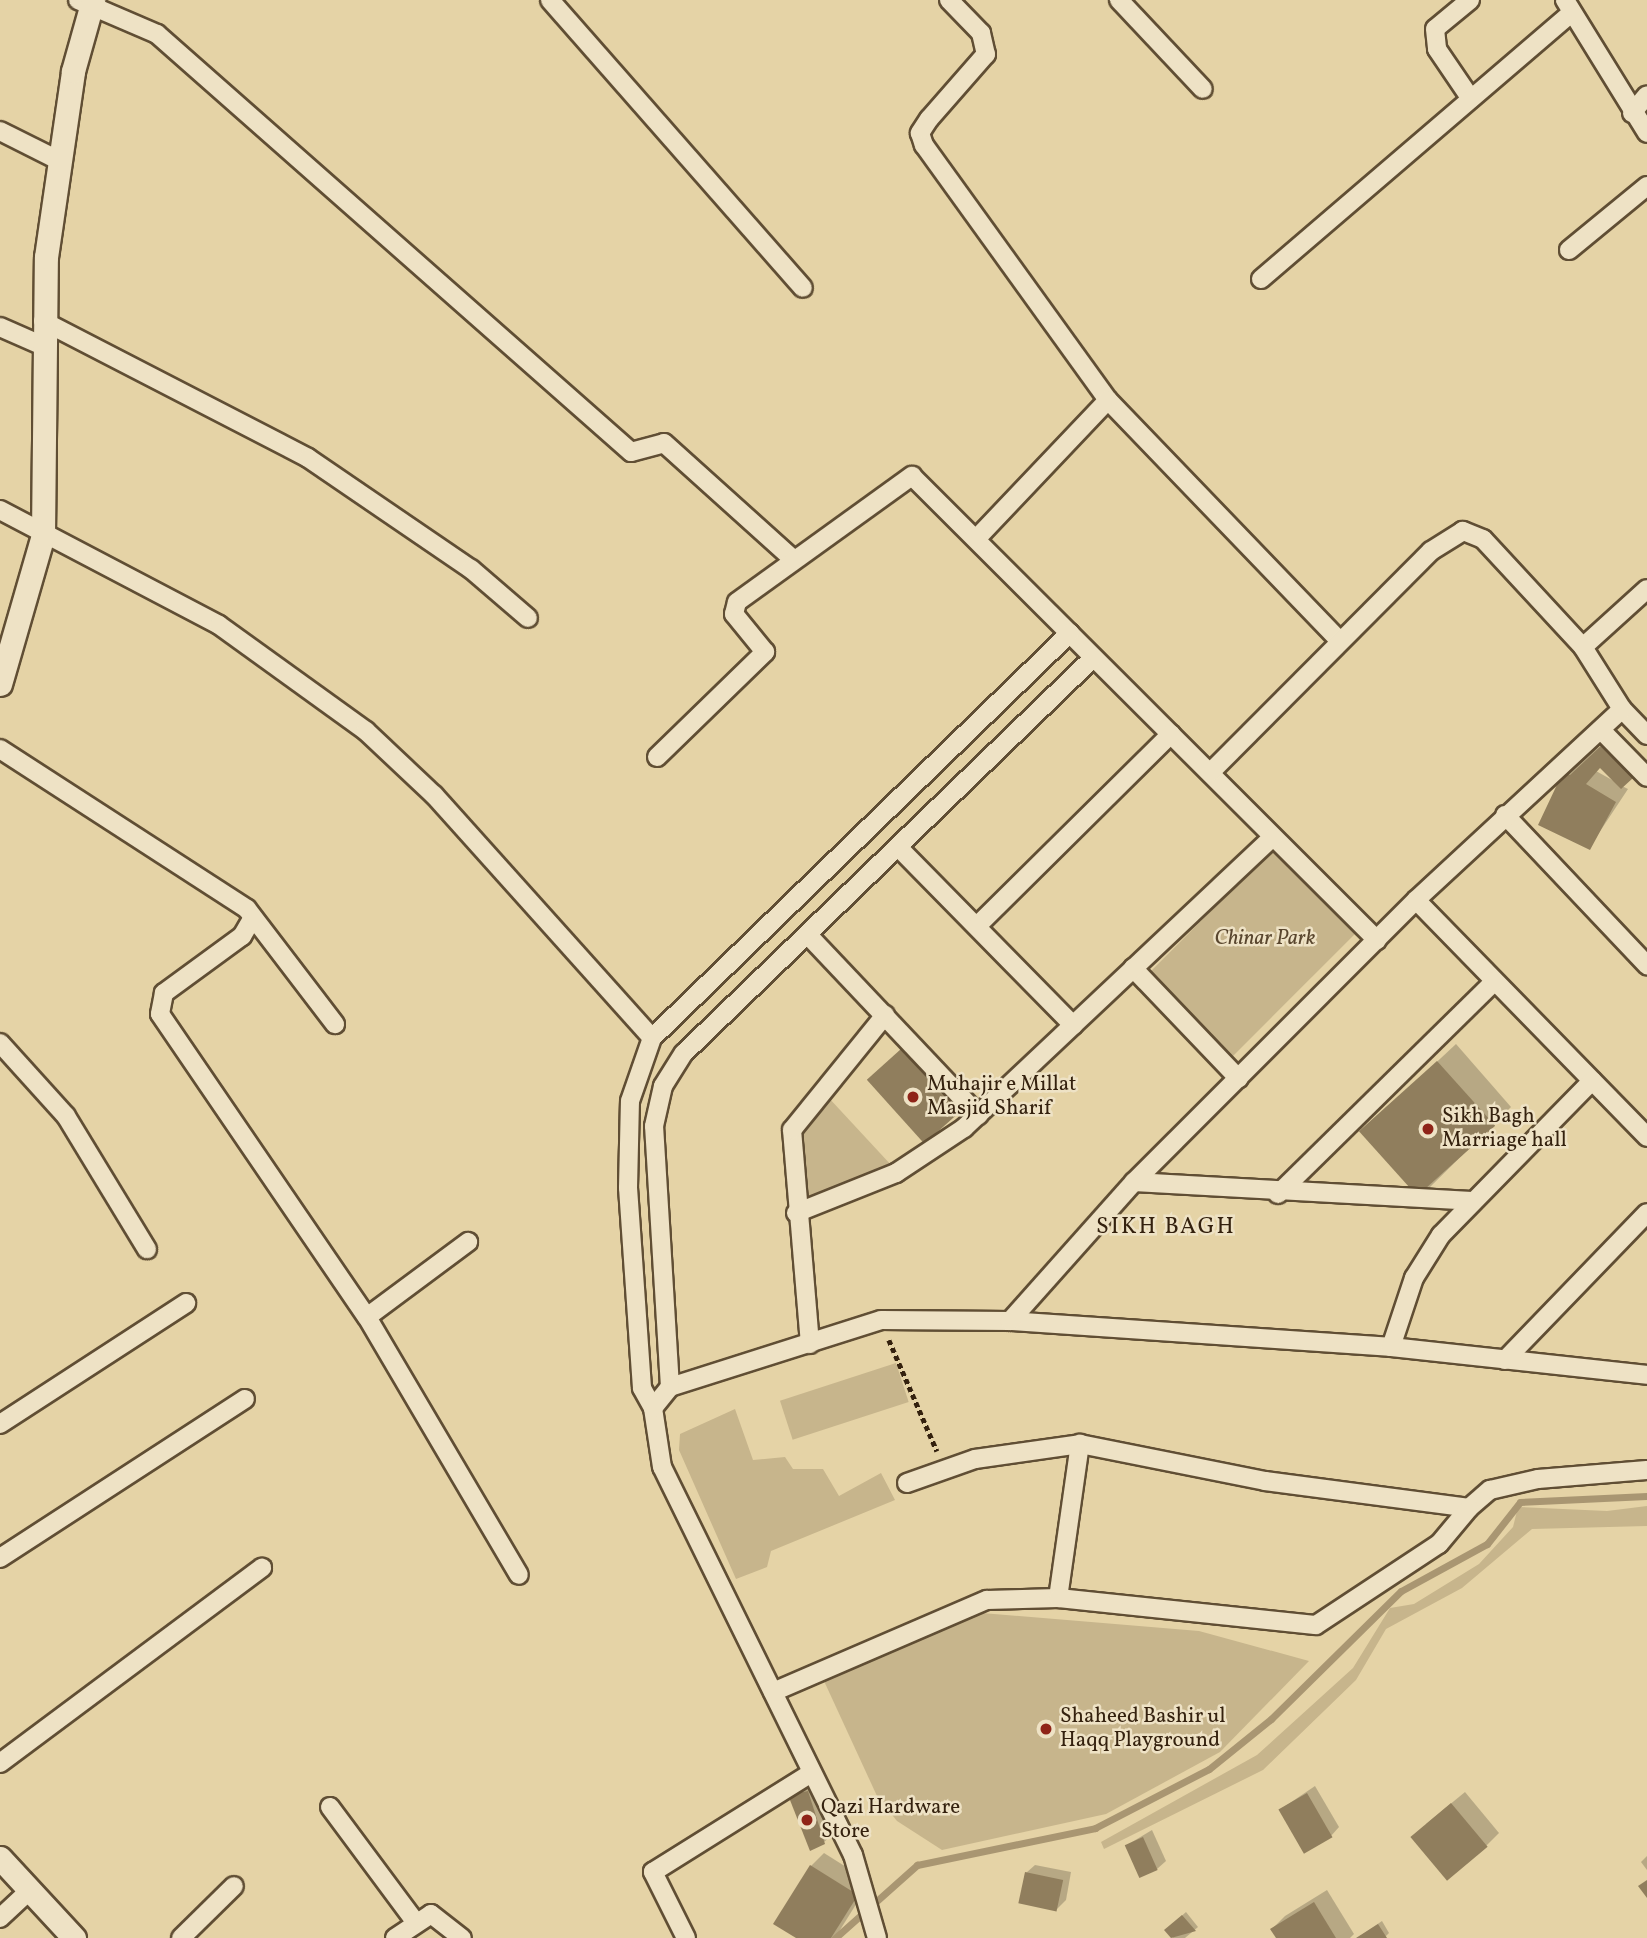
<!DOCTYPE html>
<html>
<head>
<meta charset="utf-8">
<style>
	body { margin:0 }
	#map { position:relative; width:1647px; height:1938px; overflow:hidden; background:#e5d3a6; font-family:Vollkorn,serif }
	div>[style] { position:absolute }
	.green>* { inset:0; background:#c7b58c; transform-origin:0 0 }
	.shadow>* { inset:0; background:#0003 }
	.stream>* { height:7px; margin:-3.5px; padding:0 3.5px; transform-origin:3.5px; border-radius:3.5px; background:#a99672 }
	.building>* { inset:0; background:#907e5d; transform-origin:0 0 }
	.path>* { height:4.5px; margin-top:-2.25px; transform-origin:0; background:repeating-linear-gradient(90deg,#34210e 0 5px,transparent 0 8.5px) }
	.roads { filter:drop-shadow(2px 0 #604e34) drop-shadow(-2px 0 #604e34) drop-shadow(0 2px #604e34) drop-shadow(0 -2px #604e34) }
	.minor>* { height:18px; margin:-9px; padding:0 9px; transform-origin:9px; border-radius:9px; background:#eee2c5 }
	.tertiary>* { height:23px; margin:-11.5px; padding:0 11.5px; transform-origin:11.5px; border-radius:11.5px; background:#eee2c5 }
	.dots>* { width:19px; height:19px; translate:-50% -50%; box-sizing:border-box; border:4px solid #eee2c5; border-radius:50% }
	span { translate:-50% -50%; white-space:nowrap; text-align:center; line-height:1.15; -webkit-text-stroke:5px #eee2c5; paint-order:stroke }
	.park-label { font-size:21px; color:#59462e; font-style:italic }
	.poi-label { font-size:21px; color:#34210e }
	.left { translate:0 -50%; text-align:left }
	.neighbourhood-label { font-size:23px; color:#34210e; letter-spacing:2px }
</style>
</head>
<body>
<div id="map">
	<div class="green">
		<div style="left:1273px;top:849px;width:118px;height:176px;rotate:45deg"></div>
		<div style="clip-path:polygon(828px 1097px,892px 1166px,805px 1202px,797px 1135px)"></div>
		<div style="left:896px;top:1363px;width:41px;height:122px;rotate:72deg"></div>
		<div style="clip-path:polygon(735px 1409px,753px 1460px,785px 1457px,793px 1469px,823px 1469px,839px 1496px,881px 1473px,895px 1500px,771px 1551px,767px 1567px,736px 1579px,679px 1450px,680px 1434px)"></div>
		<div style="clip-path:polygon(1647px 1506px,1647px 1526px,1532px 1529px,1462px 1588px,1386px 1629px,1356px 1680px,1263px 1770px,1104px 1849px,1101px 1842px,1257px 1755px,1353px 1668px,1390px 1608px,1414px 1604px,1479px 1564px,1513px 1527px,1518px 1507px,1607px 1511px)"></div>
		<div style="clip-path:polygon(982px 1613px,1199px 1631px,1309px 1661px,1220px 1752px,1106px 1814px,942px 1850px,897px 1821px,877px 1796px,824px 1681px)"></div>
	</div>
	<div class="shadow">
		<div style="clip-path:polygon(evenodd,1611px 738px,1640px 769px,1622px 786px,1628px 789px,1589px 848px,1565px 773px,1611px 738px,1601px 766px,1614px 781px,1596px 771px,1601px 766px)"></div>
		<div style="clip-path:polygon(915px 1037px,970px 1099px,957px 1112px,883px 1067px)"></div>
		<div style="clip-path:polygon(1456px 1044px,1511px 1107px,1426px 1191px,1380px 1115px)"></div>
		<div style="clip-path:polygon(816px 1784px,833px 1834px,824px 1842px,790px 1796px)"></div>
		<div style="clip-path:polygon(1315px 1786px,1339px 1827px,1331px 1836px,1281px 1809px)"></div>
		<div style="clip-path:polygon(1465px 1792px,1499px 1833px,1486px 1846px,1426px 1824px)"></div>
		<div style="clip-path:polygon(1152px 1830px,1166px 1861px,1157px 1869px,1127px 1845px)"></div>
		<div style="clip-path:polygon(824px 1853px,870px 1882px,835px 1938px,800px 1938px,811px 1866px)"></div>
		<div style="clip-path:polygon(1647px 1856px,1647px 1870px,1641px 1862px)"></div>
		<div style="clip-path:polygon(1035px 1865px,1071px 1872px,1066px 1900px,1057px 1909px,1026px 1873px)"></div>
		<div style="clip-path:polygon(1327px 1890px,1354px 1934px,1350px 1938px,1278px 1938px,1272px 1929px,1285px 1916px)"></div>
		<div style="clip-path:polygon(1186px 1912px,1198px 1927px,1185px 1938px,1173px 1938px,1166px 1930px)"></div>
		<div style="clip-path:polygon(1382px 1921px,1389px 1933px,1384px 1938px,1357px 1938px)"></div>
	</div>
	<div class="stream">
		<div style="left:835px;top:1938px;width:110px;rotate:-41.7deg"></div>
		<div style="left:917px;top:1865px;width:182px;rotate:-11.7deg"></div>
		<div style="left:1095px;top:1828px;width:128px;rotate:-27.4deg"></div>
		<div style="left:1209px;top:1769px;width:80px;rotate:-38.9deg"></div>
		<div style="left:1271px;top:1719px;width:182px;rotate:-44.6deg"></div>
		<div style="left:1401px;top:1591px;width:98px;rotate:-28.7deg"></div>
		<div style="left:1487px;top:1544px;width:53px;rotate:-51.8deg"></div>
		<div style="left:1520px;top:1502px;width:127px;rotate:-2.7deg"></div>
	</div>
	<div class="building">
		<div style="clip-path:polygon(1602px 745px,1633px 778px,1621px 789px,1600px 768px,1586px 784px,1616px 802px,1590px 850px,1538px 825px,1563px 772px,1570px 775px)"></div>
		<div style="left:901px;top:1049px;width:86px;height:46px;rotate:48deg"></div>
		<div style="left:1437px;top:1061px;width:87px;height:105px;rotate:48deg"></div>
		<div style="clip-path:polygon(808px 1791px,825px 1844px,810px 1851px,788px 1795px)"></div>
		<div style="left:1307px;top:1793px;width:51px;height:33px;rotate:60deg"></div>
		<div style="left:1451px;top:1803px;width:57px;height:53px;rotate:50deg"></div>
		<div style="left:1143px;top:1837px;width:36px;height:20px;rotate:66deg"></div>
		<div style="clip-path:polygon(810px 1865px,858px 1895px,831px 1938px,796px 1938px,773px 1924px)"></div>
		<div style="left:1025px;top:1872px;width:39px;height:32px;rotate:12deg"></div>
		<div style="clip-path:polygon(1647px 1880px,1647px 1898px,1638px 1886px)"></div>
		<div style="clip-path:polygon(1314px 1902px,1336px 1938px,1276px 1938px,1270px 1929px)"></div>
		<div style="clip-path:polygon(1182px 1915px,1196px 1931px,1171px 1938px,1164px 1930px)"></div>
		<div style="clip-path:polygon(1378px 1924px,1387px 1938px,1356px 1938px)"></div>
	</div>
	<div class="path">
		<div style="left:889px;top:1340px;width:121px;rotate:66.6deg"></div>
	</div>
	<div class="roads">
		<div class="minor">
			<div style="left:78px;top:0;width:86px;rotate:23.3deg"></div>
			<div style="left:157px;top:34px;width:632px;rotate:41.41deg"></div>
			<div style="left:631px;top:452px;width:34px;rotate:-15deg"></div>
			<div style="left:664px;top:443px;width:173px;rotate:42deg"></div>
			<div style="left:550px;top:0;width:383px;rotate:48.7deg"></div>
			<div style="left:949px;top:0;width:46px;rotate:45.9deg"></div>
			<div style="left:981px;top:33px;width:22px;rotate:77deg"></div>
			<div style="left:986px;top:54px;width:86px;rotate:131.2deg"></div>
			<div style="left:929px;top:119px;width:17px;rotate:123deg"></div>
			<div style="left:920px;top:133px;width:13px;rotate:72deg"></div>
			<div style="left:924px;top:145px;width:314px;rotate:54.2deg"></div>
			<div style="left:1108px;top:400px;width:333px;rotate:46.1deg"></div>
			<div style="left:1119px;top:0;width:122px;rotate:46.7deg"></div>
			<div style="left:1470px;top:0;width:45px;rotate:140.4deg"></div>
			<div style="left:1435px;top:29px;width:20px;rotate:84deg"></div>
			<div style="left:1437px;top:49px;width:60px;rotate:55.8deg"></div>
			<div style="left:1565px;top:0;width:156px;rotate:58.3deg"></div>
			<div style="left:1632px;top:113px;width:23px;rotate:-50deg"></div>
			<div style="left:0;top:131px;width:65px;rotate:26.6deg"></div>
			<div style="left:1569px;top:250px;width:101px;rotate:-39.4deg"></div>
			<div style="left:1261px;top:279px;width:406px;rotate:-40.6deg"></div>
			<div style="left:43px;top:321px;width:298px;rotate:27.3deg"></div>
			<div style="left:308px;top:458px;width:197px;rotate:34.3deg"></div>
			<div style="left:471px;top:569px;width:75px;rotate:40.7deg"></div>
			<div style="left:0;top:327px;width:47px;rotate:23.8deg"></div>
			<div style="left:0;top:510px;width:247px;rotate:27.7deg"></div>
			<div style="left:219px;top:625px;width:181px;rotate:35.8deg"></div>
			<div style="left:366px;top:731px;width:93px;rotate:43.3deg"></div>
			<div style="left:434px;top:795px;width:326px;rotate:48.1deg"></div>
			<div style="left:978px;top:537px;width:189px;rotate:-46.5deg"></div>
			<div style="left:1583px;top:647px;width:86px;rotate:-42.2deg"></div>
			<div style="left:1622px;top:709px;width:36px;rotate:46deg"></div>
			<div style="left:1602px;top:731px;width:64px;rotate:45.6deg"></div>
			<div style="left:0;top:749px;width:294px;rotate:32.9deg"></div>
			<div style="left:247px;top:909px;width:145px;rotate:52.6deg"></div>
			<div style="left:657px;top:757px;width:151px;rotate:-44.2deg"></div>
			<div style="left:765px;top:652px;width:49px;rotate:-129.2deg"></div>
			<div style="left:734px;top:614px;width:12px;rotate:-76deg"></div>
			<div style="left:737px;top:602px;width:216px;rotate:-35.8deg"></div>
			<div style="left:912px;top:476px;width:657px;rotate:44.94deg"></div>
			<div style="left:1505px;top:815px;width:207px;rotate:46.6deg"></div>
			<div style="left:898px;top:847px;width:250px;rotate:45.5deg"></div>
			<div style="left:1416px;top:900px;width:331px;rotate:45.7deg"></div>
			<div style="left:252px;top:919px;width:20px;rotate:120deg"></div>
			<div style="left:242px;top:936px;width:97px;rotate:143.8deg"></div>
			<div style="left:164px;top:993px;width:21px;rotate:101deg"></div>
			<div style="left:160px;top:1014px;width:367px;rotate:55.7deg"></div>
			<div style="left:367px;top:1317px;width:299px;rotate:59.5deg"></div>
			<div style="left:977px;top:926px;width:273px;rotate:-44.7deg"></div>
			<div style="left:808px;top:935px;width:248px;rotate:46.6deg"></div>
			<div style="left:1133px;top:968px;width:153px;rotate:46.3deg"></div>
			<div style="left:0;top:1043px;width:98px;rotate:47.9deg"></div>
			<div style="left:66px;top:1116px;width:156px;rotate:58.7deg"></div>
			<div style="left:1134px;top:1182px;width:338px;rotate:3.2deg"></div>
			<div style="left:1278px;top:1194px;width:303px;rotate:-44.5deg"></div>
			<div style="left:796px;top:1213px;width:108px;rotate:-21.8deg"></div>
			<div style="left:896px;top:1173px;width:82px;rotate:-33.5deg"></div>
			<div style="left:964px;top:1128px;width:424px;rotate:-43.3deg"></div>
			<div style="left:367px;top:1317px;width:126px;rotate:-36.6deg"></div>
			<div style="left:1010px;top:1321px;width:382px;rotate:3.9deg"></div>
			<div style="left:1391px;top:1347px;width:258px;rotate:6.2deg"></div>
			<div style="left:810px;top:1344px;width:215px;rotate:-94.8deg"></div>
			<div style="left:792px;top:1130px;width:148px;rotate:-51deg"></div>
			<div style="left:1391px;top:1347px;width:73px;rotate:-71.6deg"></div>
			<div style="left:1414px;top:1278px;width:51px;rotate:-57.9deg"></div>
			<div style="left:1441px;top:1235px;width:216px;rotate:-45.6deg"></div>
			<div style="left:1505px;top:1360px;width:204px;rotate:-46deg"></div>
			<div style="left:670px;top:1387px;width:221px;rotate:-17.6deg"></div>
			<div style="left:881px;top:1320px;width:129px;rotate:0.4deg"></div>
			<div style="left:1010px;top:1321px;width:186px;rotate:-48.3deg"></div>
			<div style="left:1134px;top:1182px;width:399px;rotate:-45deg"></div>
			<div style="left:1416px;top:900px;width:281px;rotate:-42.8deg"></div>
			<div style="left:1622px;top:709px;width:73px;rotate:-122.2deg"></div>
			<div style="left:1583px;top:647px;width:147px;rotate:-132.8deg"></div>
			<div style="left:1483px;top:539px;width:22px;rotate:-158deg"></div>
			<div style="left:1463px;top:531px;width:38px;rotate:148deg"></div>
			<div style="left:1431px;top:551px;width:313px;rotate:134.9deg"></div>
			<div style="left:653px;top:1408px;width:27px;rotate:-51deg"></div>
			<div style="left:670px;top:1387px;width:261px;rotate:-93.5deg"></div>
			<div style="left:654px;top:1126px;width:41px;rotate:-77.3deg"></div>
			<div style="left:663px;top:1086px;width:39px;rotate:-58deg"></div>
			<div style="left:684px;top:1053px;width:569px;rotate:-44deg"></div>
			<div style="left:0;top:1424px;width:222px;rotate:-33deg"></div>
			<div style="left:907px;top:1483px;width:72px;rotate:-19.4deg"></div>
			<div style="left:975px;top:1459px;width:106px;rotate:-8.1deg"></div>
			<div style="left:1080px;top:1444px;width:189px;rotate:11.3deg"></div>
			<div style="left:1265px;top:1481px;width:206px;rotate:7.5deg"></div>
			<div style="left:1469px;top:1508px;width:28px;rotate:-41deg"></div>
			<div style="left:1490px;top:1490px;width:49px;rotate:-12.9deg"></div>
			<div style="left:1538px;top:1479px;width:109px;rotate:-4.7deg"></div>
			<div style="left:0;top:1558px;width:292px;rotate:-33deg"></div>
			<div style="left:1058px;top:1598px;width:156px;rotate:-81.9deg"></div>
			<div style="left:773px;top:1692px;width:233px;rotate:-23.3deg"></div>
			<div style="left:987px;top:1600px;width:71px;rotate:-1.6deg"></div>
			<div style="left:1058px;top:1598px;width:259px;rotate:6deg"></div>
			<div style="left:1316px;top:1625px;width:147px;rotate:-33.4deg"></div>
			<div style="left:1439px;top:1544px;width:47px;rotate:-50.2deg"></div>
			<div style="left:0;top:1763px;width:327px;rotate:-36.7deg"></div>
			<div style="left:330px;top:1807px;width:141px;rotate:53.4deg"></div>
			<div style="left:0;top:1918px;width:40px;rotate:-43deg"></div>
			<div style="left:181px;top:1938px;width:74px;rotate:-44.5deg"></div>
			<div style="left:395px;top:1938px;width:43px;rotate:-33.7deg"></div>
			<div style="left:431px;top:1914px;width:39px;rotate:38deg"></div>
			<div style="left:686px;top:1938px;width:74px;rotate:-116.6deg"></div>
			<div style="left:653px;top:1872px;width:185px;rotate:-32deg"></div>
			<div style="left:877px;top:1938px;width:86px;rotate:-106.1deg"></div>
			<div style="left:853px;top:1855px;width:432px;rotate:-116.2deg"></div>
			<div style="left:662px;top:1467px;width:60px;rotate:-98.7deg"></div>
			<div style="left:653px;top:1408px;width:23px;rotate:-119deg"></div>
			<div style="left:642px;top:1388px;width:200px;rotate:-94deg"></div>
			<div style="left:628px;top:1188px;width:87px;rotate:-88.7deg"></div>
			<div style="left:630px;top:1101px;width:67px;rotate:-70.8deg"></div>
			<div style="left:652px;top:1038px;width:582px;rotate:-44.1deg"></div>
		</div>
		<div class="tertiary">
			<div style="left:0;top:684px;width:155px;rotate:-73.9deg"></div>
			<div style="left:43px;top:535px;width:278px;rotate:-89.4deg"></div>
			<div style="left:46px;top:257px;width:188px;rotate:-81.7deg"></div>
			<div style="left:73px;top:71px;width:74px;rotate:-74.3deg"></div>
			<div style="left:0;top:1858px;width:109px;rotate:47.2deg"></div>
		</div>
	</div>
	<div class="dots">
		<div style="left:913px;top:1097px;background:#8f2418"></div>
		<div style="left:1428px;top:1129px;background:#8f2418"></div>
		<div style="left:1046px;top:1729px;background:#8f2418"></div>
		<div style="left:807px;top:1820px;background:#8f2418"></div>
	</div>
	<div class="park-label">
		<span style="left:1265px;top:939px">Chinar Park</span>
	</div>
	<div class="poi-label">
		<span class="left" style="left:927px;top:1097px">Muhajir e Millat<br>Masjid Sharif</span>
		<span class="left" style="left:1442px;top:1129px">Sikh Bagh<br>Marriage hall</span>
		<span class="left" style="left:1060px;top:1729px">Shaheed Bashir ul<br>Haqq Playground</span>
		<span class="left" style="left:821px;top:1820px">Qazi Hardware<br>Store</span>
	</div>
	<div class="neighbourhood-label">
		<span style="left:1166px;top:1227px">SIKH BAGH</span>
	</div>
</div>
</body>
</html>
